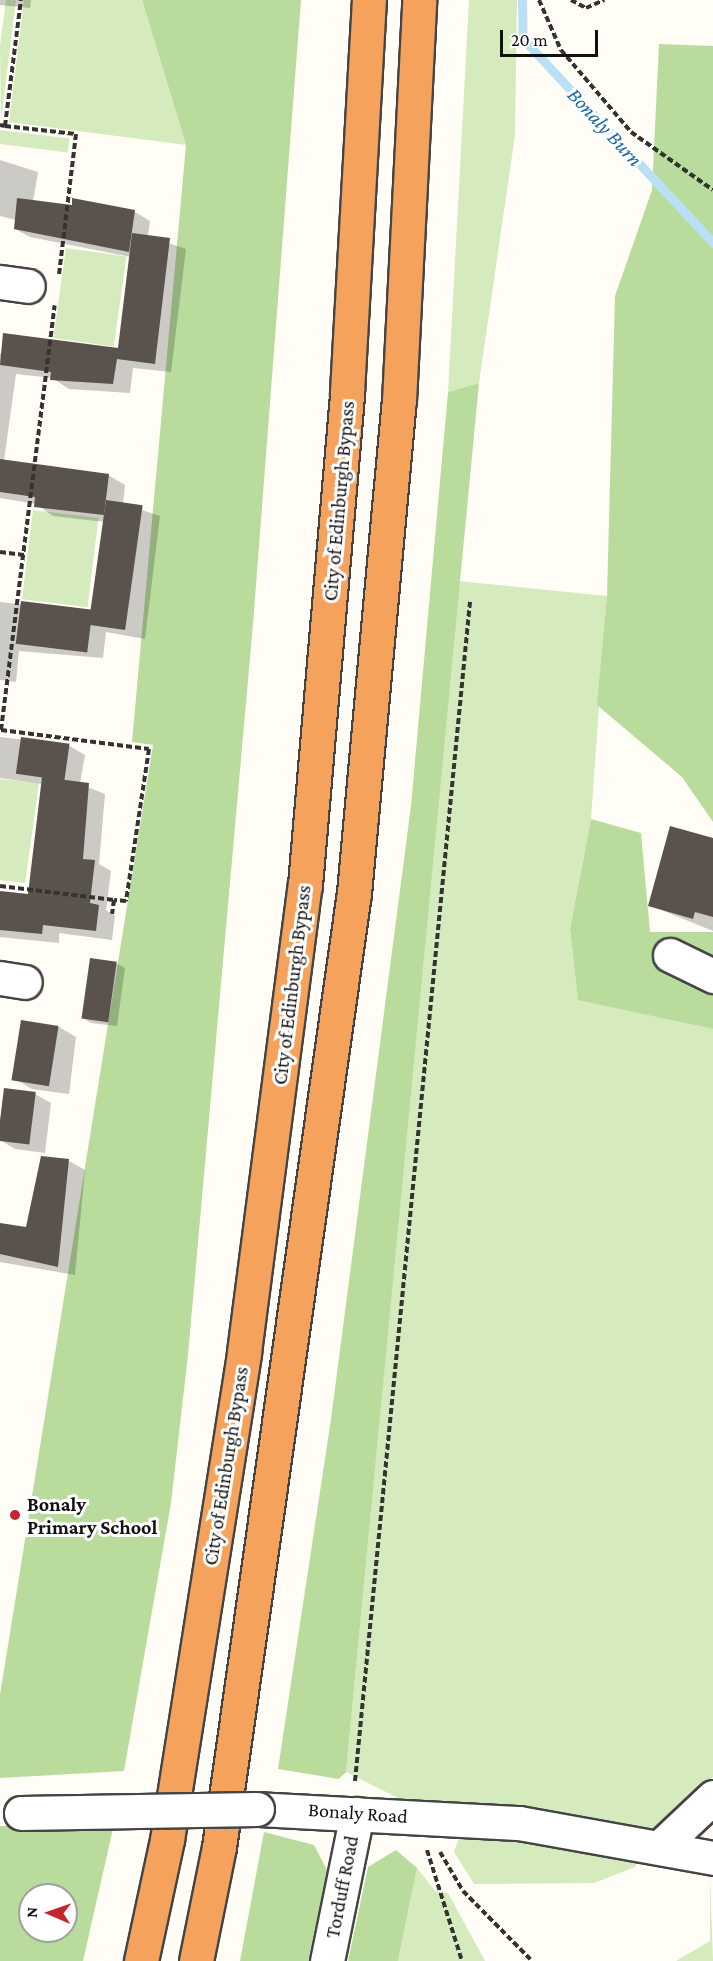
<!DOCTYPE html>
<html>
<head>
<meta charset="utf-8">
<style>
	body { margin:0 }
	#map { position:relative; width:713px; height:1961px; overflow:hidden; background:#fffdf5; font-family:"Crimson Pro",serif }
	div>[style] { position:absolute }
	.green>* { inset:0; background:#d5ebbd; transform-origin:0 0 }
	.forest>* { inset:0; background:#b9dc9c }
	.shadow>* { inset:0; background:#0003 }
	.stream>* { height:9px; margin:-4.5px; padding:0 4.5px; transform-origin:4.5px; border-radius:4.5px; background:#b9e0f7 }
	.building>* { inset:0; background:#5a524d; transform-origin:0 0 }
	.path>* { height:4px; margin-top:-2px; transform-origin:0; background:repeating-linear-gradient(90deg,#333 0 6px,transparent 0 9px) }
	.roads { filter:drop-shadow(2px 0 #444) drop-shadow(-2px 0 #444) drop-shadow(0 2px #444) drop-shadow(0 -2px #444) }
	.minor>* { height:33px; margin:-16.5px; padding:0 16.5px; transform-origin:16.5px; border-radius:16.5px; background:#fff }
	.highway>* { height:33px; margin:-16.5px; padding:0 16.5px; transform-origin:16.5px; border-radius:16.5px; background:#f5a25d }
	.bridges { filter:drop-shadow(2px 0 #444) drop-shadow(-2px 0 #444) drop-shadow(0 2px #444) drop-shadow(0 -2px #444) }
	.minor-bridge>* { height:33px; margin:-16.5px; padding:0 16.5px; transform-origin:16.5px; border-radius:16.5px; background:#fff }
	.dots>* { width:16px; height:16px; translate:-50% -50%; box-sizing:border-box; border:3px solid #fff; border-radius:50% }
	span { translate:-50% -50%; white-space:nowrap; text-align:center; line-height:1.15; -webkit-text-stroke:6px #fff; paint-order:stroke }
	.street-label { font-size:20px; color:#111 }
	.poi-label { font-size:20px; color:#111; font-weight:700 }
	.left { translate:0 -50%; text-align:left }
	.water-label { font-size:21px; color:#1768a6; font-style:italic }
	.north { position:absolute; left:18px; top:1883px; width:60px; height:60px; box-sizing:border-box; background:#fff; border:2px solid #a0a0a0; border-radius:50%; rotate:272deg; font-size:16px; font-weight:700; line-height:24px; text-align:center; color:#111 }
	.north::after { content:''; display:block; margin:auto; width:21px; height:27px; background:#c4262e; clip-path:polygon(50% 0,100% 100%,50% 72%,0 100%) }
	.scale { position:absolute; left:500px; top:30px; width:98px; height:27px; box-sizing:border-box; border:3px solid #111; border-top:0; padding-left:8px; font-size:18px; line-height:21px; white-space:nowrap; color:#111; -webkit-text-stroke:4px #fff; paint-order:stroke }
</style>
</head>
<body>
<div id="map">
	<div class="green">
		<div style="clip-path:polygon(6px 0,16px 0,1px 120px,0 46px)"></div>
		<div style="clip-path:polygon(24px 0,142px 0,186px 145px,9px 122px)"></div>
		<div style="clip-path:polygon(469px 0,517px 0,515px 135px,479px 383px,448px 392px)"></div>
		<div style="left:0;top:130px;width:70px;height:14px;rotate:7deg"></div>
		<div style="left:66px;top:248px;width:61px;height:91px;rotate:8deg"></div>
		<div style="left:33px;top:510px;width:66px;height:90px;rotate:7deg"></div>
		<div style="clip-path:polygon(459px 581px,607px 596px,591px 819px,570px 929px,578px 999px,713px 1029px,713px 1777px,650px 1835px,410px 1804px,346px 1772px)"></div>
		<div style="clip-path:polygon(0 779px,39px 783px,25px 883px,0 880px)"></div>
		<div style="clip-path:polygon(492px 1833px,641px 1855px,635px 1867px,594px 1883px,474px 1884px,454px 1852px,459px 1838px)"></div>
		<div style="clip-path:polygon(417px 1868px,436px 1892px,448px 1893px,485px 1961px,398px 1961px)"></div>
		<div style="clip-path:polygon(710px 1878px,713px 1961px,676px 1961px,710px 1941px)"></div>
	</div>
	<div class="forest">
		<div style="clip-path:polygon(142px 0,301px 0,253px 624px,188px 1355px,171px 1503px,124px 1771px,0 1778px,0 1695px,153px 745px,132px 742px,186px 145px)"></div>
		<div style="clip-path:polygon(659px 44px,713px 46px,713px 822px,682px 777px,597px 705px,607px 596px,615px 296px,652px 190px)"></div>
		<div style="clip-path:polygon(479px 383px,346px 1772px,339px 1779px,278px 1769px,331px 1419px,411px 806px,448px 392px)"></div>
		<div style="clip-path:polygon(591px 819px,641px 833px,650px 932px,713px 932px,713px 1029px,578px 1000px,570px 929px)"></div>
		<div style="clip-path:polygon(evenodd,114px 1824px,83px 1961px,0 1961px,0 1826px,114px 1824px,30px 1895px,66px 1895px,66px 1931px,30px 1931px,30px 1895px)"></div>
		<div style="clip-path:polygon(264px 1832px,314px 1845px,327px 1870px,308px 1961px,240px 1961px)"></div>
		<div style="clip-path:polygon(396px 1850px,417px 1868px,398px 1961px,348px 1961px,368px 1867px)"></div>
	</div>
	<div class="shadow">
		<div style="clip-path:polygon(0 0,31px 0,30px 8px,0 5px)"></div>
		<div style="clip-path:polygon(0 160px,38px 172px,33px 202px,73px 207px,74px 200px,135px 212px,150px 221px,148px 236px,186px 249px,171px 372px,133px 368px,130px 393px,69px 389px,52px 378px,16px 374px,4px 461px,108px 475px,125px 485px,123px 504px,160px 516px,145px 639px,106px 632px,103px 658px,19px 651px,16px 682px,0 680px,0 602px,94px 613px,105px 522px,53px 516px,36px 504px,0 498px,0 353px,119px 350px,131px 257px,30px 237px,15px 229px,16px 220px,0 216px)"></div>
		<div style="clip-path:polygon(0 737px,68px 745px,85px 755px,80px 784px,105px 794px,99px 864px,111px 871px,106px 910px,115px 916px,112px 940px,59px 933px,59px 943px,0 937px,0 893px,29px 896px,43px 784px,0 778px)"></div>
		<div style="clip-path:polygon(713px 839px,713px 931px,649px 905px)"></div>
		<div style="clip-path:polygon(116px 963px,125px 968px,117px 1026px,91px 1023px,83px 1018px)"></div>
		<div style="clip-path:polygon(59px 1027px,76px 1037px,69px 1094px,32px 1089px,15px 1079px)"></div>
		<div style="clip-path:polygon(5px 1090px,35px 1094px,51px 1103px,45px 1153px,15px 1149px,0 1140px)"></div>
		<div style="clip-path:polygon(69px 1161px,85px 1170px,75px 1275px,0 1262px,0 1225px,27px 1229px)"></div>
	</div>
	<div class="stream">
		<div style="left:522px;top:0;width:39px;rotate:89deg"></div>
		<div style="left:523px;top:39px;width:279px;rotate:47deg"></div>
	</div>
	<div class="building">
		<div style="clip-path:polygon(17px 198px,72px 205px,72px 198px,135px 210px,129px 252px,14px 229px)"></div>
		<div style="clip-path:polygon(132px 233px,170px 238px,155px 364px,117px 359px,113px 384px,50px 380px,51px 372px,0 365px,3px 333px,118px 348px)"></div>
		<div style="clip-path:polygon(0 459px,109px 474px,104px 515px,34px 507px,35px 497px,0 492px)"></div>
		<div style="left:106px;top:500px;width:37px;height:126px;rotate:8deg"></div>
		<div style="left:21px;top:601px;width:72px;height:43px;rotate:7deg"></div>
		<div style="left:21px;top:737px;width:49px;height:37px;rotate:8deg"></div>
		<div style="clip-path:polygon(42px 777px,89px 783px,83px 859px,95px 860px,90px 903px,99px 905px,96px 931px,43px 925px,42px 934px,0 930px,0 891px,28px 894px)"></div>
		<div style="clip-path:polygon(670px 826px,713px 838px,713px 917px,695px 912px,693px 919px,648px 906px)"></div>
		<div style="left:90px;top:958px;width:27px;height:61px;rotate:8deg"></div>
		<div style="left:21px;top:1020px;width:38px;height:61px;rotate:9deg"></div>
		<div style="left:4px;top:1088px;width:32px;height:53px;rotate:7deg"></div>
		<div style="clip-path:polygon(41px 1156px,69px 1159px,58px 1267px,0 1254px,0 1223px,26px 1227px)"></div>
	</div>
	<div class="path">
		<div style="left:539px;top:0;width:55px;rotate:66.3deg"></div>
		<div style="left:561px;top:50px;width:108px;rotate:49.5deg"></div>
		<div style="left:631px;top:132px;width:100px;rotate:35.3deg"></div>
		<div style="left:571px;top:0;width:17px;rotate:28deg"></div>
		<div style="left:586px;top:8px;width:20px;rotate:-24deg"></div>
		<div style="left:0;top:125px;width:5px;rotate:11deg"></div>
		<div style="left:5px;top:126px;width:127px;rotate:-82.8deg"></div>
		<div style="left:5px;top:126px;width:71px;rotate:6.4deg"></div>
		<div style="left:76px;top:134px;width:141px;rotate:96.9deg"></div>
		<div style="left:0;top:552px;width:24px;rotate:7deg"></div>
		<div style="left:1px;top:730px;width:428px;rotate:-82.8deg"></div>
		<div style="left:1px;top:730px;width:149px;rotate:7.3deg"></div>
		<div style="left:149px;top:749px;width:154px;rotate:98.6deg"></div>
		<div style="left:126px;top:901px;width:12px;rotate:-175deg"></div>
		<div style="left:114px;top:900px;width:14px;rotate:98deg"></div>
		<div style="left:0;top:886px;width:115px;rotate:7deg"></div>
		<div style="left:355px;top:1781px;width:1185px;rotate:-84.43deg"></div>
		<div style="left:427px;top:1850px;width:116px;rotate:72.5deg"></div>
		<div style="left:440px;top:1852px;width:45px;rotate:59.5deg"></div>
		<div style="left:463px;top:1891px;width:98px;rotate:45.4deg"></div>
	</div>
	<div class="roads">
		<div class="minor">
			<div style="left:0;top:282px;width:28px;rotate:8deg"></div>
			<div style="left:670px;top:955px;width:48px;rotate:26deg"></div>
			<div style="left:0;top:978px;width:25px;rotate:9deg"></div>
			<div style="left:257px;top:1809px;width:262px;rotate:3.1deg"></div>
			<div style="left:519px;top:1823px;width:197px;rotate:10.2deg"></div>
			<div style="left:660px;top:1847px;width:73px;rotate:-43.3deg"></div>
			<div style="left:327px;top:1961px;width:150px;rotate:-78.5deg"></div>
		</div>
		<div class="highway">
			<div style="left:141px;top:1961px;width:124px;rotate:-77.9deg"></div>
			<div style="left:167px;top:1840px;width:494px;rotate:-81deg"></div>
			<div style="left:244px;top:1352px;width:471px;rotate:-82.6deg"></div>
			<div style="left:305px;top:885px;width:495px;rotate:-85.1deg"></div>
			<div style="left:347px;top:392px;width:393px;rotate:-86.8deg"></div>
			<div style="left:196px;top:1961px;width:116px;rotate:-78.6deg"></div>
			<div style="left:219px;top:1847px;width:964px;rotate:-81.95deg"></div>
			<div style="left:354px;top:893px;width:494px;rotate:-84.8deg"></div>
			<div style="left:399px;top:401px;width:401px;rotate:-87.1deg"></div>
		</div>
	</div>
	<div class="bridges">
		<div class="minor-bridge">
			<div style="left:21px;top:1813px;width:236px;rotate:-1deg"></div>
		</div>
	</div>
	<div class="dots">
		<div style="left:15px;top:1515px;background:#c4262e"></div>
	</div>
	<div class="street-label">
		<span style="left:339px;top:501px;rotate:-85deg">City of Edinburgh Bypass</span>
		<span style="left:292px;top:985px;rotate:-83deg">City of Edinburgh Bypass</span>
		<span style="left:226px;top:1466px;rotate:-81deg">City of Edinburgh Bypass</span>
		<span style="left:358px;top:1813px;rotate:4deg">Bonaly Road</span>
		<span style="left:342px;top:1887px;rotate:-79deg">Torduff Road</span>
	</div>
	<div class="poi-label">
		<span class="left" style="left:27px;top:1516px">Bonaly<br>Primary School</span>
	</div>
	<div class="water-label">
		<span style="left:605px;top:127px;rotate:47deg">Bonaly Burn</span>
	</div>
	<div class="north">N</div>
	<div class="scale">20 m</div>
</div>
</body>
</html>
